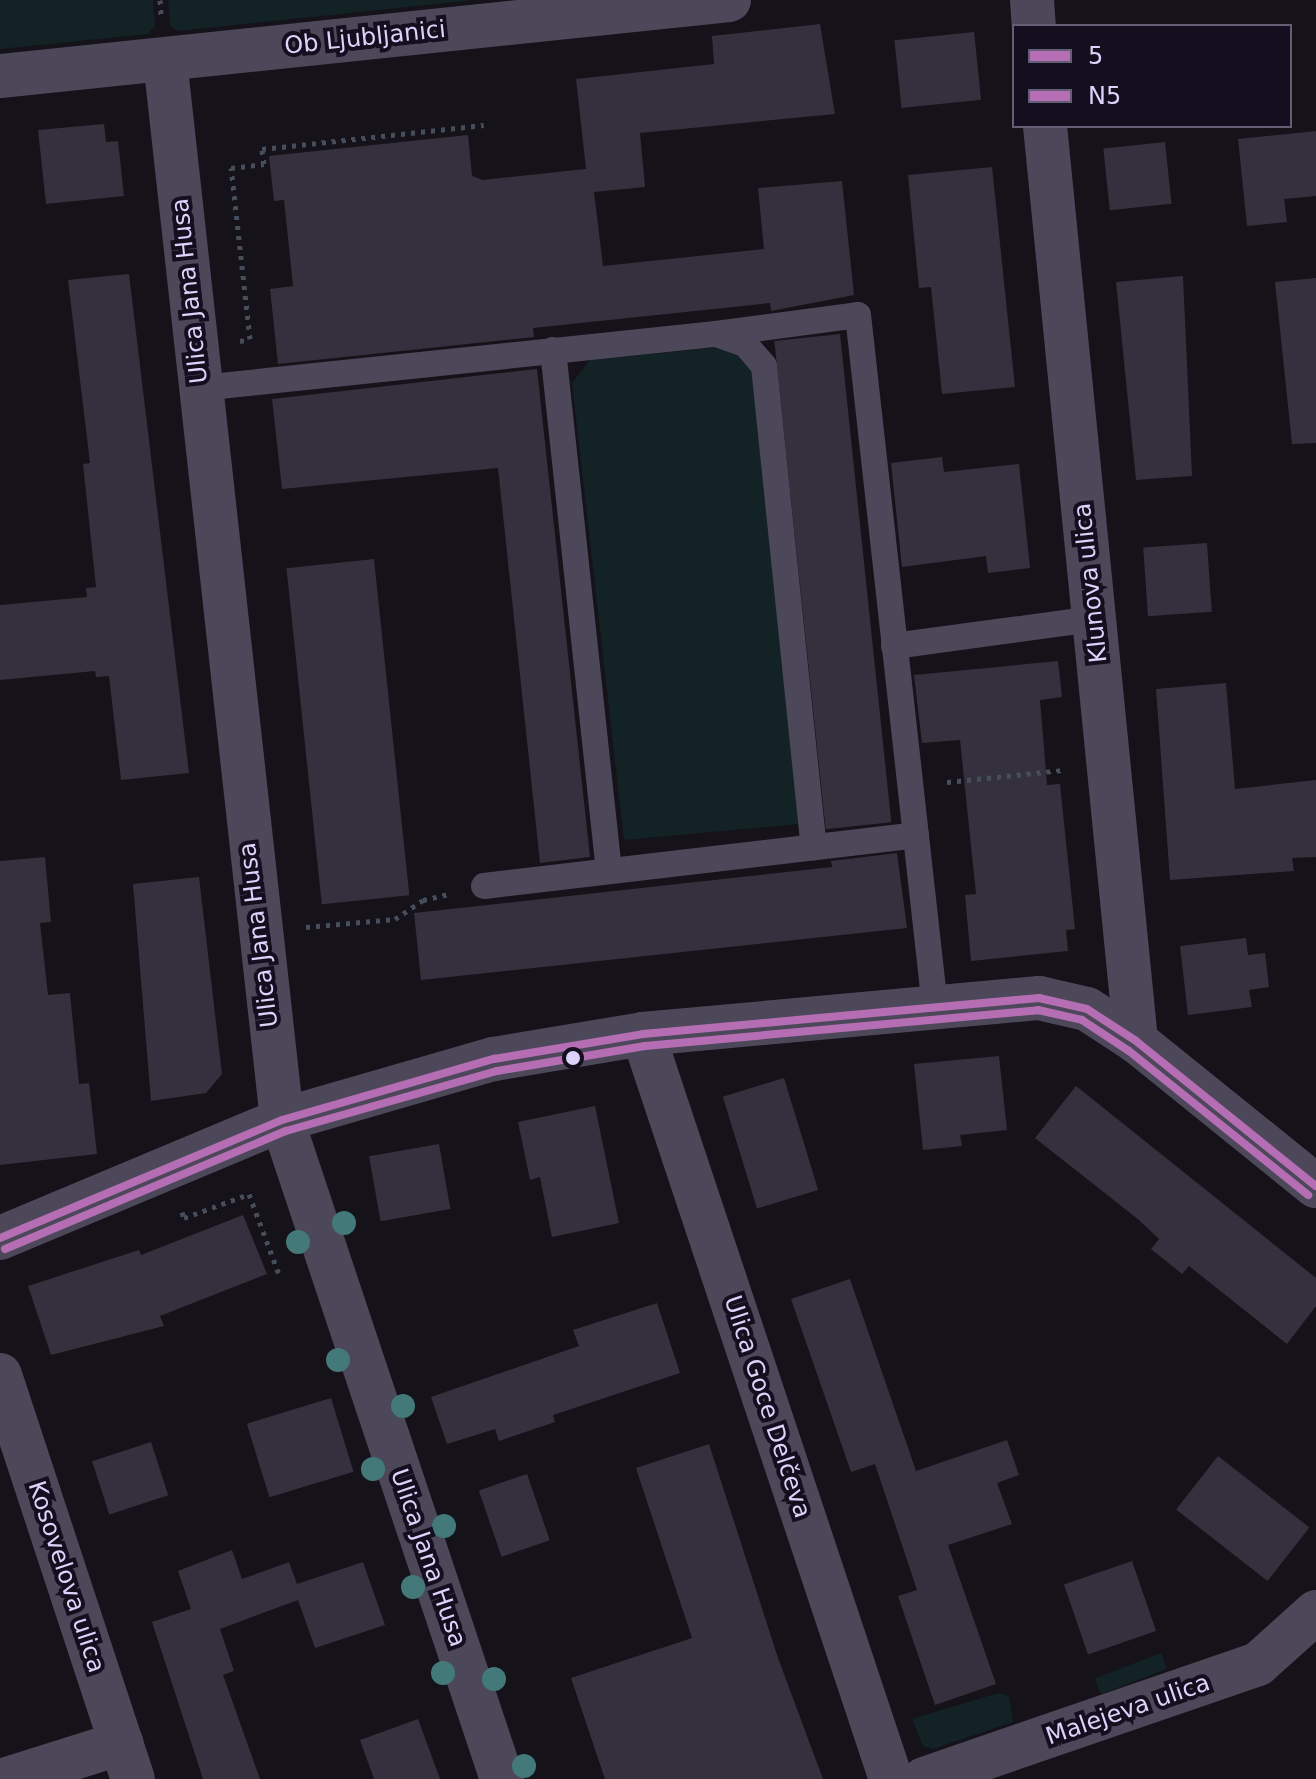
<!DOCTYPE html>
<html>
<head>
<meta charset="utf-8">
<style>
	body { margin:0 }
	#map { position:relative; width:1316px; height:1779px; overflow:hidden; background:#15121a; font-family:"DejaVu Sans",sans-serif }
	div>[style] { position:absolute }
	.green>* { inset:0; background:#132225; transform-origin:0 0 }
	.building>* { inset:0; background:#35303d; transform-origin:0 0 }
	.path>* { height:5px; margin-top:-2.5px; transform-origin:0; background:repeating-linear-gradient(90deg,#474e5b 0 4px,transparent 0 10px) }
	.service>* { height:26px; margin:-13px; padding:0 13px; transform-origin:13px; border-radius:13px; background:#4c485a }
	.minor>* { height:44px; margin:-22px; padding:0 22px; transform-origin:22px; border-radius:22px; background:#4c485a }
	.tertiary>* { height:44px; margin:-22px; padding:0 22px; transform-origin:22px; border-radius:22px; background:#4c485a }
	.bus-1>* { height:8px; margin:-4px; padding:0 4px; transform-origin:4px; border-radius:4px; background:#b56eb4 }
	.bus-2>* { height:8px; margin:-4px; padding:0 4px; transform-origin:4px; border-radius:4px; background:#b56eb4 }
	.trees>* { width:24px; height:24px; margin:-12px; border-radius:50%; background:#437a79 }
	.dots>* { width:22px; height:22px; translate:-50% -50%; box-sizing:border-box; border:4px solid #140f1e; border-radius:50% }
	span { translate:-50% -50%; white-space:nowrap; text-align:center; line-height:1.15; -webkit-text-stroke:8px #140f1e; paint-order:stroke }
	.street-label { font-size:24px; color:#ddd2f9 }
	.legend { position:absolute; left:1012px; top:24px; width:280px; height:104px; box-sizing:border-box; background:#140f1e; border:2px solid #645d76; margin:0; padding:10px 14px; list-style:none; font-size:24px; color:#ddd2f9 }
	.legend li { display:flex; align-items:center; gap:16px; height:40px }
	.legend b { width:40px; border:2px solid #645d76 }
</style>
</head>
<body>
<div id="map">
	<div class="green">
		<div style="clip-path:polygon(0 0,153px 0,155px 26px,148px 34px,0 49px)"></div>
		<div style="clip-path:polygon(168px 0,475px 0,177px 31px,170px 25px)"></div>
		<div style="clip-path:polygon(712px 348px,733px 352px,753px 372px,801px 824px,624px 840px,572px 383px,590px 360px)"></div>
		<div style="left:1161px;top:1653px;width:17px;height:71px;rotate:69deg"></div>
		<div style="clip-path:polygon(998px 1693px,1009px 1696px,1013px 1722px,933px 1749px,923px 1746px,912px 1719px)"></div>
	</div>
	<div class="building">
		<div style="clip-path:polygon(820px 24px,835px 114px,640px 133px,645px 187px,594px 192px,603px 266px,764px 249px,758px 188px,842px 181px,854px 295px,771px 311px,770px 303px,533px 328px,534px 337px,278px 364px,270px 289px,293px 286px,284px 200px,274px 201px,269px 156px,468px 135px,472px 176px,483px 180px,586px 169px,576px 79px,714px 64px,712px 36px)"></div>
		<div style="left:974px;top:32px;width:68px;height:80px;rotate:84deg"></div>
		<div style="clip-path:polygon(104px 124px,106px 142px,118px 141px,124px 196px,46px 204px,38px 130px)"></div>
		<div style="clip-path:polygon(1316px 131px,1316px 196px,1284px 199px,1287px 222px,1247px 226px,1238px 139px)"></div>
		<div style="left:1165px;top:142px;width:62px;height:62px;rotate:84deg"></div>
		<div style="clip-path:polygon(992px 167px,1015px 387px,942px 394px,931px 287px,919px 288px,908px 175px)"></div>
		<div style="clip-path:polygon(129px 274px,189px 773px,121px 780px,109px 676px,96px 677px,95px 671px,0 680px,0 605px,87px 597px,86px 588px,96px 587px,83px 464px,90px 463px,68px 280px)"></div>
		<div style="clip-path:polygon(1183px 276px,1192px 476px,1136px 480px,1116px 282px)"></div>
		<div style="clip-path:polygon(1316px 278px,1316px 443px,1292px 444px,1275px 282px)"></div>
		<div style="left:840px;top:334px;width:491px;height:66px;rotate:84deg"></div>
		<div style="clip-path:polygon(537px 369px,590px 857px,540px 863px,498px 468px,282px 489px,272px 399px)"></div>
		<div style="clip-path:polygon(942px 457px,944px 472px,1019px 464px,1030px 568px,988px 573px,986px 556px,902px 567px,891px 463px)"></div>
		<div style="left:1207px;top:543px;width:69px;height:64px;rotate:86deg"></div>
		<div style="left:374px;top:559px;width:338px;height:88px;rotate:84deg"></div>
		<div style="clip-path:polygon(1058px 661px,1062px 697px,1040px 700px,1047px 785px,1060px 784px,1075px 929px,1066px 930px,1068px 951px,971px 961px,965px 895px,976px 894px,960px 740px,922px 743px,914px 675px)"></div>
		<div style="clip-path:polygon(1226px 683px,1235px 789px,1316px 780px,1316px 857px,1292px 858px,1294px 871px,1170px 880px,1156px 689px)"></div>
		<div style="clip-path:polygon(897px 853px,907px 928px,421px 980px,414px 913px,832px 867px,831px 861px)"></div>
		<div style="clip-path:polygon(45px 857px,51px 922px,40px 923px,48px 995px,70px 993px,79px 1084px,89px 1083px,97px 1154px,0 1165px,0 861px)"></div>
		<div style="clip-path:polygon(199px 877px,222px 1074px,206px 1093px,151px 1101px,133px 884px)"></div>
		<div style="clip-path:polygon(1246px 938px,1248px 955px,1265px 953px,1269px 987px,1249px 990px,1252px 1007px,1188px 1015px,1180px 946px)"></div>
		<div style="clip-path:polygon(999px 1056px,1007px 1130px,960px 1135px,962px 1146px,923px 1150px,914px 1064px)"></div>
		<div style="left:784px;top:1078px;width:117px;height:64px;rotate:73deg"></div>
		<div style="clip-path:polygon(1076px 1086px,1316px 1278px,1316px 1306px,1287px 1344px,1189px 1266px,1182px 1274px,1151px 1249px,1159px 1239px,1139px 1220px,1035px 1138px)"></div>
		<div style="clip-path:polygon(595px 1106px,619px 1223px,552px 1237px,540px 1177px,530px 1180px,518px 1122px)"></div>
		<div style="left:439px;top:1144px;width:66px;height:71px;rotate:80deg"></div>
		<div style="clip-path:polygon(243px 1215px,267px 1274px,160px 1316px,164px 1326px,51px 1355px,28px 1286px,139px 1250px,141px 1255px)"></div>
		<div style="clip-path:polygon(850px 1279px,916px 1471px,1007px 1440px,1019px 1475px,997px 1483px,1012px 1524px,948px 1545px,996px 1684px,935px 1705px,898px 1596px,917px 1590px,875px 1464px,851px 1472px,791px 1299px)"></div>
		<div style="clip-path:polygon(657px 1303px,680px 1373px,553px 1415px,555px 1422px,499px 1441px,495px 1429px,447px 1444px,431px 1397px,579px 1346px,573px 1330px)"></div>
		<div style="left:331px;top:1398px;width:77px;height:88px;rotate:73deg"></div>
		<div style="left:151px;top:1442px;width:56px;height:62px;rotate:72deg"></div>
		<div style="clip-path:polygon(709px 1444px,778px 1658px,823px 1779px,605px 1779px,571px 1678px,692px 1638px,636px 1468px)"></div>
		<div style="left:1218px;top:1456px;width:116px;height:68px;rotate:38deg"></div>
		<div style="left:527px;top:1474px;width:70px;height:51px;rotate:71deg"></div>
		<div style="clip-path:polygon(232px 1550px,242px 1579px,289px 1562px,297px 1584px,363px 1562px,385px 1625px,315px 1648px,298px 1600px,220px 1629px,234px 1671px,223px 1675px,260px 1779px,203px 1779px,152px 1622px,191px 1609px,178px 1571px)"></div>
		<div style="left:1132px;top:1561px;width:74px;height:72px;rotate:71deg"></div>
		<div style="clip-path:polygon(418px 1719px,440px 1779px,374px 1779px,360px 1740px)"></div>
	</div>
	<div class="path">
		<div style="left:160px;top:0;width:15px;rotate:86deg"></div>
		<div style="left:240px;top:341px;width:10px;rotate:-11deg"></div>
		<div style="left:250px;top:339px;width:172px;rotate:-96.3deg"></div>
		<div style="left:231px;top:168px;width:33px;rotate:-7deg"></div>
		<div style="left:264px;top:164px;width:15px;rotate:-98deg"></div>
		<div style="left:262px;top:149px;width:223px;rotate:-6.2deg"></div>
		<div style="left:947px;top:782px;width:118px;rotate:-5.9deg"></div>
		<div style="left:306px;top:927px;width:89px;rotate:-5.1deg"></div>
		<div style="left:395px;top:919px;width:34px;rotate:-34deg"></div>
		<div style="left:423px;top:900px;width:27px;rotate:-13deg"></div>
		<div style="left:182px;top:1212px;width:6px;rotate:72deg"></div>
		<div style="left:184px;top:1218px;width:69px;rotate:-20.3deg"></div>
		<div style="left:249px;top:1194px;width:89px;rotate:69.5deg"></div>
	</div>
	<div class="service">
		<div style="left:716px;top:334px;width:143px;rotate:-7.6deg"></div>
		<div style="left:858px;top:315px;width:696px;rotate:83.65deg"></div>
		<div style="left:553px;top:350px;width:524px;rotate:83.87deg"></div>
		<div style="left:201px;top:388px;width:518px;rotate:-5.99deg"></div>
		<div style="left:716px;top:334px;width:31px;rotate:19deg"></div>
		<div style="left:745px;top:344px;width:29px;rotate:49deg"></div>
		<div style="left:764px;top:366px;width:484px;rotate:84.1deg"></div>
		<div style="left:894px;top:646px;width:202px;rotate:-7.7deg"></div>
		<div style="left:484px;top:886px;width:435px;rotate:-6.7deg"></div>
	</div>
	<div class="minor">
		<div style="left:1032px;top:0;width:26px;rotate:86deg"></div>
		<div style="left:165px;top:60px;width:1066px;rotate:83.7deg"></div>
		<div style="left:282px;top:1120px;width:695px;rotate:71.54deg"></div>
		<div style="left:0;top:76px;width:733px;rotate:-5.95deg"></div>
		<div style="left:1045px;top:126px;width:920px;rotate:84.32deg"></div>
		<div style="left:643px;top:1034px;width:785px;rotate:71.59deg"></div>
		<div style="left:0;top:1375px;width:425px;rotate:71.8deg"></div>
		<div style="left:7px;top:1779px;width:120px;rotate:-17.5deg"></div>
		<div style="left:924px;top:1779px;width:353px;rotate:-19deg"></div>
		<div style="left:1258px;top:1664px;width:78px;rotate:-41.9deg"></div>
	</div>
	<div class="tertiary">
		<div style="left:0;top:1238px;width:306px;rotate:-22.7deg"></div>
		<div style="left:282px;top:1120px;width:221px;rotate:-16.1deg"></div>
		<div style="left:494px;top:1059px;width:151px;rotate:-9.5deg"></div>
		<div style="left:643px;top:1034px;width:398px;rotate:-5.2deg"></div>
		<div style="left:1039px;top:998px;width:49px;rotate:12.9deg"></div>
		<div style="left:1087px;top:1009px;width:59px;rotate:33.1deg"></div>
		<div style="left:1136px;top:1041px;width:231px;rotate:38.9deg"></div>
	</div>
	<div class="bus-1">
		<div style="left:0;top:1238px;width:306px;rotate:-22.7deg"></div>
		<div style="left:282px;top:1120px;width:221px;rotate:-16.1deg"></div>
		<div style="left:494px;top:1059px;width:151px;rotate:-9.5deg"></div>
		<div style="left:643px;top:1034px;width:398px;rotate:-5.2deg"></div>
		<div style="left:1039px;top:998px;width:49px;rotate:12.9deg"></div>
		<div style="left:1087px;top:1009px;width:59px;rotate:33.1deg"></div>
		<div style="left:1136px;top:1041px;width:231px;rotate:38.9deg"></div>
	</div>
	<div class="bus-2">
		<div style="left:5px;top:1249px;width:305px;rotate:-22.8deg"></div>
		<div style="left:286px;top:1131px;width:219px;rotate:-15.9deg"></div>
		<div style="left:497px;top:1071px;width:150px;rotate:-9.6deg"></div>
		<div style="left:645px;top:1046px;width:395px;rotate:-5.2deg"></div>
		<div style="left:1038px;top:1010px;width:45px;rotate:12.8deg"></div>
		<div style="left:1082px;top:1020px;width:56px;rotate:33.4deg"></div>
		<div style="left:1129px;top:1051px;width:230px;rotate:38.8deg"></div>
	</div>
	<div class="trees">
		<div style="left:344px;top:1223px"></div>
		<div style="left:298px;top:1242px"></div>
		<div style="left:338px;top:1360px"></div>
		<div style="left:403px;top:1406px"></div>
		<div style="left:373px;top:1469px"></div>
		<div style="left:444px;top:1526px"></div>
		<div style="left:413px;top:1587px"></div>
		<div style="left:443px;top:1673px"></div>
		<div style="left:494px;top:1679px"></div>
		<div style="left:524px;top:1766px"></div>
	</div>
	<div class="dots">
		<div style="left:573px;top:1058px;background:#ddd2f9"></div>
	</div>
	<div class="street-label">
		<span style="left:365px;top:38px;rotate:-6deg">Ob Ljubljanici</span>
		<span style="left:190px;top:291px;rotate:-96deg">Ulica Jana Husa</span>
		<span style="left:1091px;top:583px;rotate:-96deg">Klunova ulica</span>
		<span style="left:259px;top:935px;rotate:-97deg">Ulica Jana Husa</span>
		<span style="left:767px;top:1407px;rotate:72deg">Ulica Goce Delčeva</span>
		<span style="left:428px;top:1558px;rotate:71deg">Ulica Jana Husa</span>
		<span style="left:66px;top:1577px;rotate:72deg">Kosovelova ulica</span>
		<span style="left:1128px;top:1710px;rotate:-19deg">Malejeva ulica</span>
	</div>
	<ul class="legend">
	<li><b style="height:10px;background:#b56eb4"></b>5</li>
	<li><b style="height:10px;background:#b56eb4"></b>N5</li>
	</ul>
</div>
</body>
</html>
